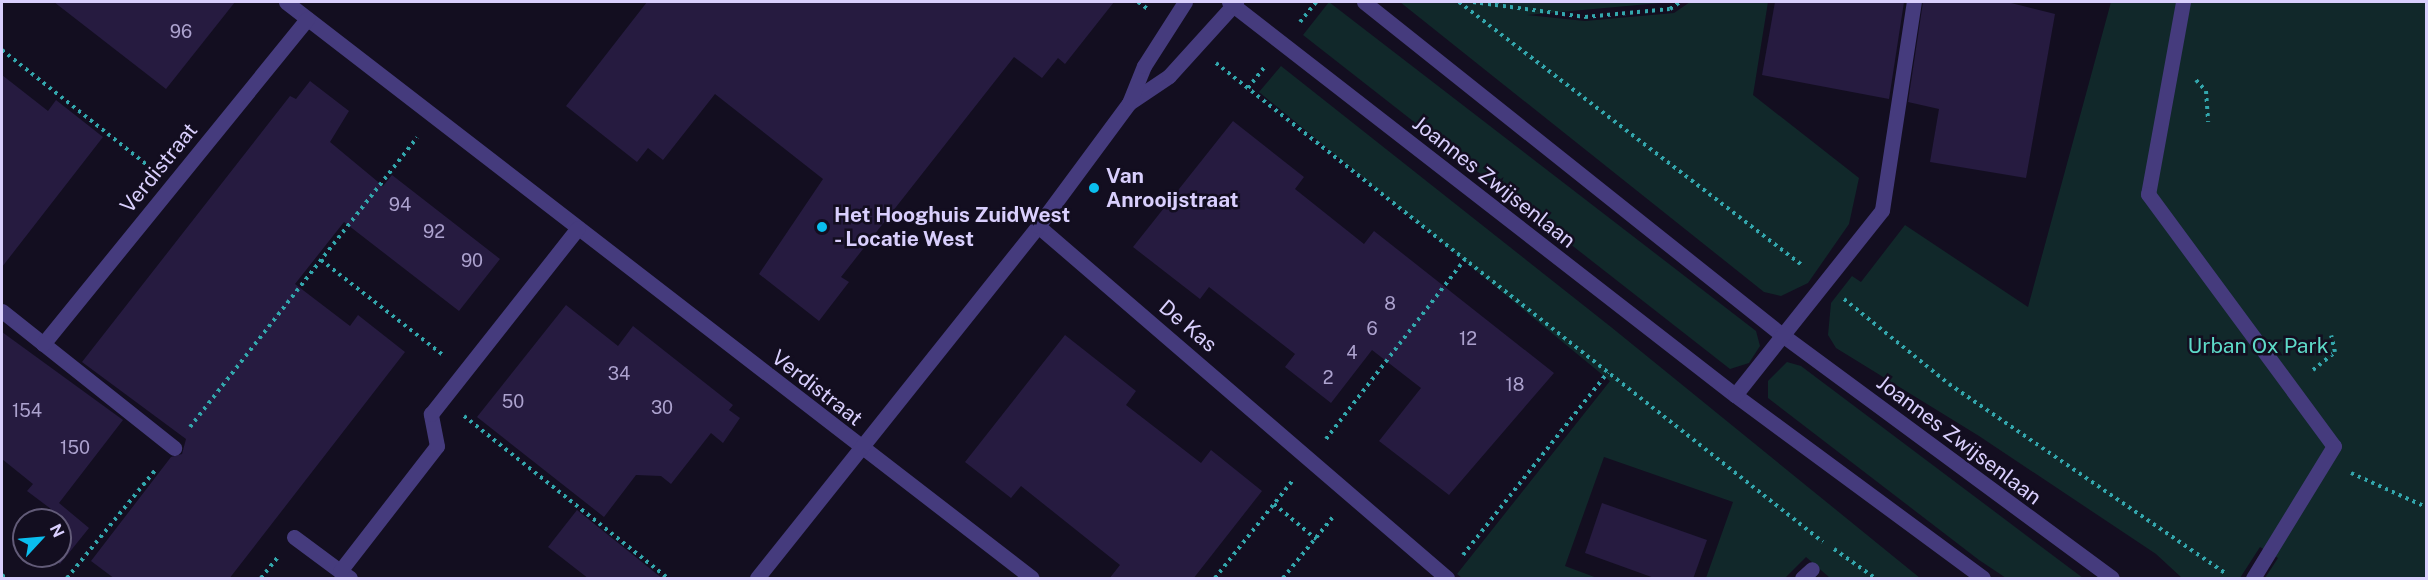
<!DOCTYPE html>
<html>
<head>
<meta charset="utf-8">
<style>
	body { margin:0 }
	#map { position:relative; width:2428px; height:580px; overflow:hidden; background:#130e20; font-family:"Public Sans",sans-serif }
	div>[style] { position:absolute }
	.green>* { inset:0; background:#11282a }
	.building>* { inset:0; background:#261b40 }
	.path>* { height:4px; margin-top:-2px; transform-origin:0; background:repeating-linear-gradient(90deg,#33a7ad 0 3px,transparent 0 7.5px) }
	.minor>* { height:15px; margin:-7.5px; padding:0 7.5px; transform-origin:7.5px; border-radius:7.5px; background:#453b7d }
	.dots>* { width:16px; height:16px; translate:-50% -50%; box-sizing:border-box; border:3px solid #130e20; border-radius:50% }
	span { translate:-50% -50%; white-space:nowrap; text-align:center; line-height:1.15; -webkit-text-stroke:5px #130e20; paint-order:stroke }
	.number-label { font-size:18px; color:#aca2ce }
	.number-label span { -webkit-text-stroke-width:0 }
	.street-label { font-size:21px; color:#d9cffd }
	.poi-label { font-size:21px; color:#d9cffd; font-weight:700 }
	.left { translate:0 -50%; text-align:left }
	.park-label { font-size:21px; color:#5edac8 }
	.frame { position:absolute; inset:0; border:3px solid #d9cffd; pointer-events:none }
	.north { position:absolute; left:12px; top:508px; width:60px; height:60px; box-sizing:border-box; background:#130e20; border:2px solid #625b78; border-radius:50%; rotate:64deg; font-size:16px; font-weight:700; line-height:24px; text-align:center; color:#d9cffd }
	.north::after { content:''; display:block; margin:auto; width:21px; height:27px; background:#0abeee; clip-path:polygon(50% 0,100% 100%,50% 72%,0 100%) }
</style>
</head>
<body>
<div id="map">
	<div class="green">
		<div style="clip-path:polygon(1329px 2px,1756px 331px,1760px 346px,1749px 363px,1730px 369px,1303px 35px)"></div>
		<div style="clip-path:polygon(1400px 2px,1671px 2px,1527px 15px,1585px 21px,1674px 13px,1690px 2px,1768px 2px,1753px 95px,1859px 178px,1849px 224px,1808px 283px,1781px 296px,1764px 292px)"></div>
		<div style="clip-path:polygon(2111px 2px,2426px 2px,2426px 578px,2265px 578px,2278px 558px,2260px 547px,2240px 578px,2182px 578px,2156px 554px,1979px 436px,1836px 348px,1828px 335px,1831px 303px,1852px 276px,1861px 282px,1905px 225px,2028px 307px)"></div>
		<div style="clip-path:polygon(1281px 66px,1611px 327px,1920px 578px,1830px 578px,1806px 557px,1785px 578px,1706px 578px,1733px 502px,1604px 457px,1565px 566px,1597px 578px,1462px 578px,1457px 574px,1610px 381px,1259px 92px)"></div>
		<div style="clip-path:polygon(1787px 362px,1801px 366px,2083px 578px,2006px 578px,1979px 560px,1768px 398px,1768px 381px)"></div>
	</div>
	<div class="building">
		<div style="clip-path:polygon(54px 2px,235px 2px,166px 89px)"></div>
		<div style="clip-path:polygon(647px 2px,1114px 2px,1065px 64px,1058px 58px,1042px 78px,1014px 57px,841px 277px,849px 282px,819px 321px,759px 274px,823px 179px,715px 94px,663px 160px,648px 148px,637px 162px,566px 106px)"></div>
		<div style="clip-path:polygon(1775px 2px,1904px 2px,1889px 99px,1762px 75px)"></div>
		<div style="clip-path:polygon(1923px 2px,2007px 2px,2055px 14px,2026px 178px,1930px 162px,1939px 109px,1908px 102px)"></div>
		<div style="clip-path:polygon(2px 75px,48px 111px,56px 100px,103px 137px,2px 267px)"></div>
		<div style="clip-path:polygon(310px 81px,349px 111px,330px 142px,383px 186px,392px 175px,500px 259px,459px 311px,344px 222px,295px 284px,350px 326px,358px 315px,405px 352px,229px 579px,115px 579px,91px 561px,171px 457px,182px 454px,186px 439px,82px 362px,290px 96px,296px 99px)"></div>
		<div style="clip-path:polygon(1233px 121px,1304px 177px,1295px 189px,1364px 244px,1374px 231px,1554px 373px,1449px 495px,1379px 441px,1421px 388px,1372px 350px,1331px 403px,1285px 367px,1295px 354px,1250px 319px,1209px 287px,1200px 299px,1133px 247px)"></div>
		<div style="clip-path:polygon(566px 305px,618px 346px,633px 326px,733px 405px,729px 410px,740px 418px,723px 443px,711px 433px,671px 484px,661px 476px,636px 475px,604px 517px,477px 417px)"></div>
		<div style="clip-path:polygon(2px 332px,123px 420px,59px 503px,89px 528px,60px 564px,50px 556px,60px 556px,60px 520px,43px 520px,51px 509px,27px 491px,33px 484px,2px 459px)"></div>
		<div style="clip-path:polygon(1065px 335px,1136px 391px,1126px 405px,1201px 463px,1211px 450px,1262px 491px,1193px 579px,1109px 579px,1120px 565px,1021px 486px,1011px 498px,965px 462px)"></div>
		<div style="clip-path:polygon(1602px 503px,1707px 540px,1693px 579px,1657px 579px,1585px 553px)"></div>
		<div style="clip-path:polygon(577px 510px,663px 579px,589px 579px,548px 547px)"></div>
	</div>
	<div class="path">
		<div style="left:1138px;top:2px;width:14px;rotate:36deg"></div>
		<div style="left:1459px;top:2px;width:434px;rotate:37.5deg"></div>
		<div style="left:1473px;top:2px;width:113px;rotate:7.6deg"></div>
		<div style="left:1585px;top:17px;width:85px;rotate:-5.4deg"></div>
		<div style="left:1670px;top:9px;width:12px;rotate:-35deg"></div>
		<div style="left:1300px;top:22px;width:26px;rotate:-51deg"></div>
		<div style="left:2px;top:50px;width:190px;rotate:38.4deg"></div>
		<div style="left:1216px;top:63px;width:773px;rotate:38.28deg"></div>
		<div style="left:2196px;top:80px;width:15px;rotate:48deg"></div>
		<div style="left:2206px;top:91px;width:31px;rotate:86deg"></div>
		<div style="left:1248px;top:88px;width:28px;rotate:-52deg"></div>
		<div style="left:321px;top:260px;width:155px;rotate:37.9deg"></div>
		<div style="left:1844px;top:299px;width:135px;rotate:39deg"></div>
		<div style="left:1949px;top:384px;width:335px;rotate:34.4deg"></div>
		<div style="left:2313px;top:370px;width:28px;rotate:-39deg"></div>
		<div style="left:2335px;top:352px;width:17px;rotate:-103deg"></div>
		<div style="left:464px;top:416px;width:260px;rotate:38.5deg"></div>
		<div style="left:190px;top:427px;width:368px;rotate:-51.9deg"></div>
		<div style="left:1326px;top:439px;width:227px;rotate:-52.3deg"></div>
		<div style="left:2351px;top:473px;width:82px;rotate:24.4deg"></div>
		<div style="left:1274px;top:504px;width:55px;rotate:39.8deg"></div>
		<div style="left:1834px;top:549px;width:50px;rotate:35.3deg"></div>
		<div style="left:1463px;top:555px;width:233px;rotate:-51.6deg"></div>
		<div style="left:2px;top:575px;width:5px;rotate:37deg"></div>
		<div style="left:67px;top:578px;width:142px;rotate:-50.7deg"></div>
		<div style="left:261px;top:578px;width:26px;rotate:-51deg"></div>
		<div style="left:1215px;top:578px;width:125px;rotate:-51.5deg"></div>
		<div style="left:1283px;top:578px;width:79px;rotate:-50.7deg"></div>
	</div>
	<div class="minor">
		<div style="left:286px;top:2px;width:942px;rotate:37.67deg"></div>
		<div style="left:1229px;top:2px;width:641px;rotate:37.84deg"></div>
		<div style="left:1735px;top:395px;width:308px;rotate:36.4deg"></div>
		<div style="left:1364px;top:2px;width:533px;rotate:38.53deg"></div>
		<div style="left:1781px;top:334px;width:411px;rotate:36.4deg"></div>
		<div style="left:2183px;top:2px;width:195px;rotate:100.3deg"></div>
		<div style="left:2148px;top:194px;width:313px;rotate:53.6deg"></div>
		<div style="left:2334px;top:446px;width:155px;rotate:121.5deg"></div>
		<div style="left:1129px;top:103px;width:48px;rotate:-34deg"></div>
		<div style="left:1169px;top:76px;width:100px;rotate:-47.8deg"></div>
		<div style="left:1038px;top:226px;width:540px;rotate:40.72deg"></div>
		<div style="left:2px;top:311px;width:220px;rotate:38.5deg"></div>
		<div style="left:43px;top:344px;width:419px;rotate:-50.9deg"></div>
		<div style="left:1735px;top:395px;width:236px;rotate:-51.5deg"></div>
		<div style="left:1882px;top:210px;width:210px;rotate:-81.3deg"></div>
		<div style="left:294px;top:537px;width:57px;rotate:36.5deg"></div>
		<div style="left:350px;top:578px;width:12px;rotate:-145deg"></div>
		<div style="left:340px;top:571px;width:158px;rotate:-52.2deg"></div>
		<div style="left:437px;top:446px;width:33px;rotate:-101deg"></div>
		<div style="left:431px;top:414px;width:237px;rotate:-51.7deg"></div>
		<div style="left:757px;top:578px;width:450px;rotate:-51.4deg"></div>
		<div style="left:1038px;top:226px;width:153px;rotate:-53.5deg"></div>
		<div style="left:1129px;top:103px;width:40px;rotate:-68deg"></div>
		<div style="left:1144px;top:66px;width:76px;rotate:-57.4deg"></div>
		<div style="left:1802px;top:578px;width:13px;rotate:-42deg"></div>
	</div>
	<div class="dots">
		<div style="left:1094px;top:188px;background:#0abeee"></div>
		<div style="left:822px;top:227px;background:#0abeee"></div>
	</div>
	<div class="number-label">
		<span style="left:181px;top:32px">96</span>
		<span style="left:400px;top:205px">94</span>
		<span style="left:434px;top:232px">92</span>
		<span style="left:472px;top:261px">90</span>
		<span style="left:1390px;top:304px">8</span>
		<span style="left:1372px;top:329px">6</span>
		<span style="left:1468px;top:339px">12</span>
		<span style="left:1352px;top:353px">4</span>
		<span style="left:619px;top:374px">34</span>
		<span style="left:1328px;top:378px">2</span>
		<span style="left:1515px;top:385px">18</span>
		<span style="left:513px;top:402px">50</span>
		<span style="left:662px;top:408px">30</span>
		<span style="left:27px;top:411px">154</span>
		<span style="left:75px;top:448px">150</span>
	</div>
	<div class="street-label">
		<span style="left:159px;top:168px;rotate:-51deg">Verdistraat</span>
		<span style="left:1494px;top:182px;rotate:38deg">Joannes Zwijsenlaan</span>
		<span style="left:1188px;top:326px;rotate:40deg">De Kas</span>
		<span style="left:817px;top:388px;rotate:38deg">Verdistraat</span>
		<span style="left:1959px;top:440px;rotate:37deg">Joannes Zwijsenlaan</span>
	</div>
	<div class="poi-label">
		<span class="left" style="left:1106px;top:188px">Van<br>Anrooijstraat</span>
		<span class="left" style="left:834px;top:227px">Het Hooghuis ZuidWest<br>- Locatie West</span>
	</div>
	<div class="park-label">
		<span style="left:2258px;top:346px">Urban Ox Park</span>
	</div>
	<div class="frame"></div>
	<div class="north">N</div>
</div>
</body>
</html>
